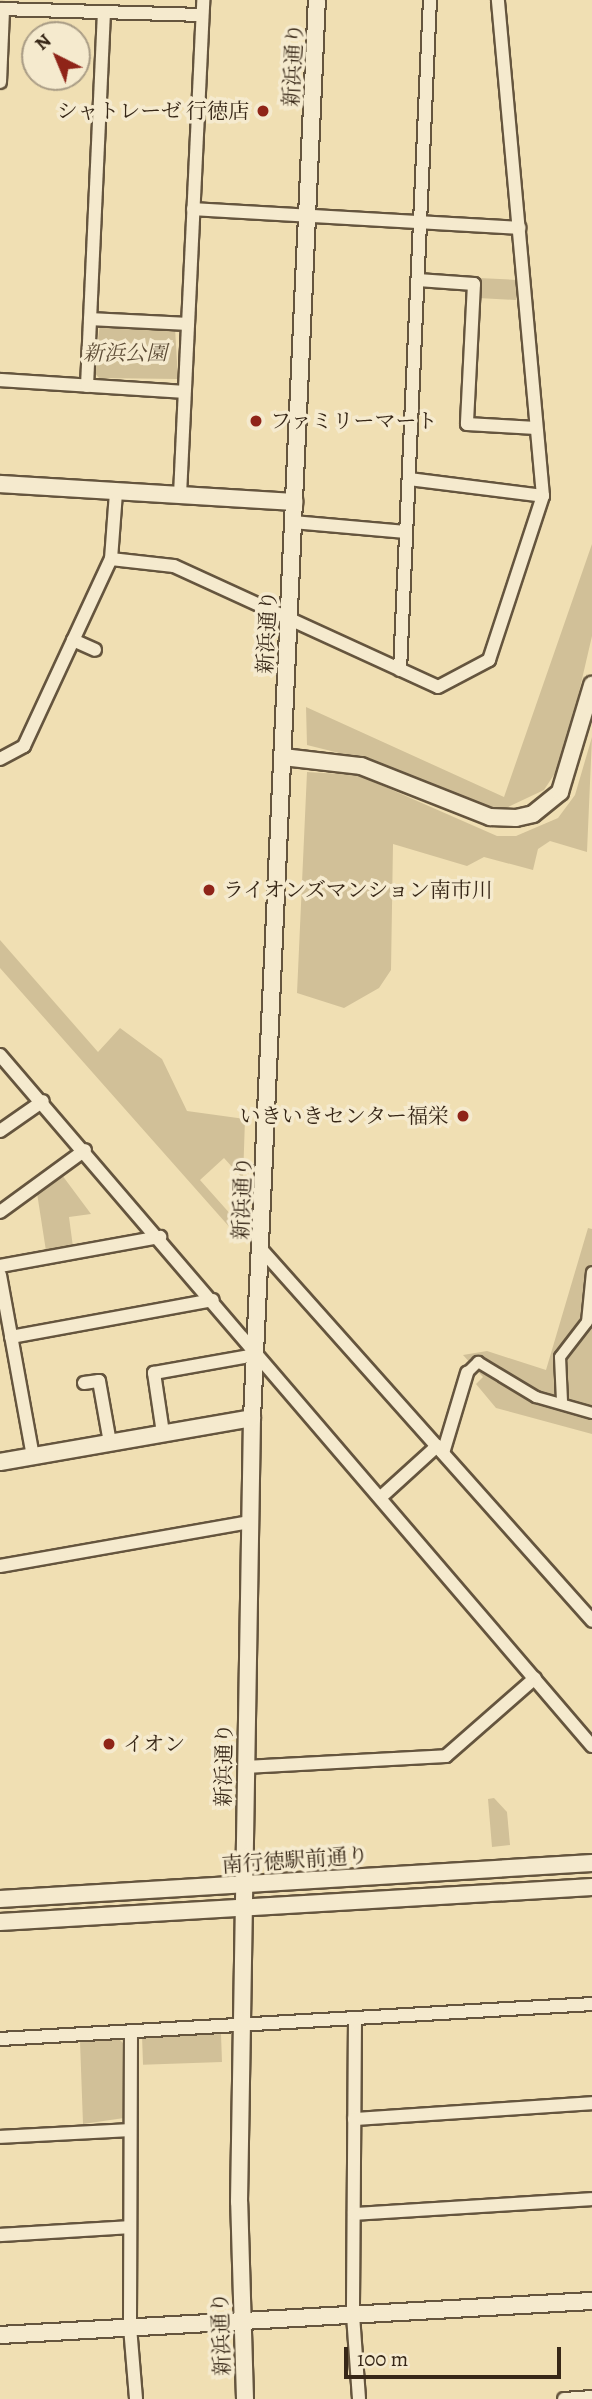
<!DOCTYPE html>
<html>
<head>
<meta charset="utf-8">
<style>
	body { margin:0 }
	#map { position:relative; width:592px; height:2399px; overflow:hidden; background:#f0dfb3; font-family:Alegreya,"Noto Serif JP",serif }
	div>[style] { position:absolute }
	.green>* { inset:0; background:#d1c098; transform-origin:0 0 }
	.roads { filter:drop-shadow(2px 0 #65553e) drop-shadow(-2px 0 #65553e) drop-shadow(0 2px #65553e) drop-shadow(0 -2px #65553e) }
	.pedestrian>* { height:10px; margin:-5px; padding:0 5px; transform-origin:5px; border-radius:5px; background:#f5eace }
	.minor>* { height:12px; margin:-6px; padding:0 6px; transform-origin:6px; border-radius:6px; background:#f5eace }
	.tertiary>* { height:16px; margin:-8px; padding:0 8px; transform-origin:8px; border-radius:8px; background:#f5eace }
	.dots>* { width:19px; height:19px; translate:-50% -50%; box-sizing:border-box; border:4px solid #f5eace; border-radius:50% }
	span { translate:-50% -50%; white-space:nowrap; text-align:center; line-height:1.15; -webkit-text-stroke:7px #f5eace; paint-order:stroke }
	.street-label { font-size:21px; color:#372717 }
	.poi-label { font-size:21px; color:#372717 }
	.right { translate:-100% -50%; text-align:right }
	.left { translate:0 -50%; text-align:left }
	.park-label { font-size:21px; color:#5e4d37; font-style:italic }
	.north { position:absolute; left:21px; top:21px; width:70px; height:70px; box-sizing:border-box; background:#f5eace; border:2px solid #a99c85; border-radius:50%; rotate:317deg; font-size:19px; font-weight:700; line-height:28px; text-align:center; color:#372717 }
	.north::after { content:''; display:block; margin:auto; width:24px; height:32px; background:#8f2418; clip-path:polygon(50% 0,100% 100%,50% 72%,0 100%) }
	.scale { position:absolute; left:344px; top:2347px; width:217px; height:32px; box-sizing:border-box; border:4px solid #372717; border-top:0; padding-left:9px; font-size:21px; line-height:24px; white-space:nowrap; color:#372717; -webkit-text-stroke:5px #f5eace; paint-order:stroke }
</style>
</head>
<body>
<div id="map">
	<div class="green">
		<div style="left:479px;top:278px;width:38px;height:20px;rotate:3deg"></div>
		<div style="clip-path:polygon(100px 324px,175px 328px,178px 379px,99px 378px,94px 372px)"></div>
		<div style="clip-path:polygon(592px 544px,592px 636px,563px 761px,544px 790px,504px 809px,486px 807px,379px 763px,307px 745px,306px 707px,504px 797px)"></div>
		<div style="clip-path:polygon(592px 737px,587px 852px,550px 841px,538px 849px,533px 870px,484px 857px,467px 866px,393px 844px,391px 970px,379px 988px,344px 1008px,297px 993px,307px 772px,358px 775px,497px 836px,516px 836px,558px 818px,575px 795px)"></div>
		<div style="clip-path:polygon(0 940px,98px 1052px,120px 1028px,162px 1059px,187px 1111px,245px 1119px,243px 1179px,224px 1158px,200px 1180px,241px 1226px,240px 1239px,0 968px)"></div>
		<div style="clip-path:polygon(62px 1175px,91px 1214px,69px 1217px,73px 1247px,46px 1251px,37px 1193px)"></div>
		<div style="clip-path:polygon(588px 1228px,592px 1229px,592px 1434px,496px 1408px,476px 1384px,483px 1377px,463px 1355px,487px 1351px,546px 1370px)"></div>
		<div style="clip-path:polygon(494px 1798px,507px 1812px,510px 1845px,492px 1847px,488px 1799px)"></div>
		<div style="left:221px;top:2034px;width:28px;height:79px;rotate:88deg"></div>
		<div style="clip-path:polygon(119px 2039px,124px 2044px,124px 2118px,83px 2124px,80px 2041px)"></div>
	</div>
	<div class="roads">
		<div class="pedestrian">
			<div style="left:467px;top:1373px;width:16px;rotate:-45deg"></div>
			<div style="left:478px;top:1362px;width:68px;rotate:31.1deg"></div>
			<div style="left:536px;top:1397px;width:58px;rotate:15.9deg"></div>
			<div style="left:562px;top:1401px;width:44px;rotate:-92.6deg"></div>
			<div style="left:560px;top:1357px;width:44px;rotate:-52.4deg"></div>
			<div style="left:587px;top:1322px;width:50px;rotate:-84.3deg"></div>
		</div>
		<div class="minor">
			<div style="left:0;top:9px;width:202px;rotate:1.7deg"></div>
			<div style="left:0;top:82px;width:73px;rotate:-87.6deg"></div>
			<div style="left:193px;top:209px;width:327px;rotate:3.3deg"></div>
			<div style="left:418px;top:280px;width:56px;rotate:4.1deg"></div>
			<div style="left:474px;top:284px;width:140px;rotate:92.9deg"></div>
			<div style="left:467px;top:424px;width:69px;rotate:3.3deg"></div>
			<div style="left:90px;top:319px;width:98px;rotate:2.9deg"></div>
			<div style="left:0;top:380px;width:184px;rotate:3.7deg"></div>
			<div style="left:87px;top:386px;width:374px;rotate:-87.4deg"></div>
			<div style="left:409px;top:479px;width:135px;rotate:7.2deg"></div>
			<div style="left:180px;top:495px;width:496px;rotate:-87.3deg"></div>
			<div style="left:293px;top:522px;width:113px;rotate:5.1deg"></div>
			<div style="left:111px;top:559px;width:63px;rotate:6.3deg"></div>
			<div style="left:174px;top:566px;width:290px;rotate:24.6deg"></div>
			<div style="left:438px;top:687px;width:58px;rotate:-27.9deg"></div>
			<div style="left:489px;top:660px;width:173px;rotate:-71.8deg"></div>
			<div style="left:543px;top:496px;width:498px;rotate:-95.2deg"></div>
			<div style="left:73px;top:640px;width:24px;rotate:24deg"></div>
			<div style="left:400px;top:670px;width:671px;rotate:-87.44deg"></div>
			<div style="left:0;top:759px;width:27px;rotate:-28deg"></div>
			<div style="left:24px;top:746px;width:206px;rotate:-65.1deg"></div>
			<div style="left:111px;top:559px;width:67px;rotate:-85.7deg"></div>
			<div style="left:0;top:1055px;width:910px;rotate:49.41deg"></div>
			<div style="left:0;top:1131px;width:52px;rotate:-34.9deg"></div>
			<div style="left:0;top:1212px;width:105px;rotate:-36.1deg"></div>
			<div style="left:261px;top:1249px;width:498px;rotate:48.3deg"></div>
			<div style="left:0;top:1266px;width:163px;rotate:-10.3deg"></div>
			<div style="left:0;top:1275px;width:184px;rotate:79.7deg"></div>
			<div style="left:11px;top:1337px;width:205px;rotate:-10.4deg"></div>
			<div style="left:84px;top:1383px;width:15px;rotate:-8deg"></div>
			<div style="left:99px;top:1381px;width:63px;rotate:79.9deg"></div>
			<div style="left:163px;top:1433px;width:61px;rotate:-98.5deg"></div>
			<div style="left:154px;top:1373px;width:103px;rotate:-10.1deg"></div>
			<div style="left:443px;top:1453px;width:84px;rotate:-73.3deg"></div>
			<div style="left:381px;top:1497px;width:76px;rotate:-42.3deg"></div>
			<div style="left:0;top:1566px;width:254px;rotate:-10deg"></div>
			<div style="left:245px;top:1767px;width:201px;rotate:-3.1deg"></div>
			<div style="left:446px;top:1756px;width:118px;rotate:-41.2deg"></div>
			<div style="left:355px;top:2019px;width:296px;rotate:90.4deg"></div>
			<div style="left:353px;top:2315px;width:84px;rotate:85.9deg"></div>
			<div style="left:131px;top:2032px;width:295px;rotate:90.2deg"></div>
			<div style="left:130px;top:2327px;width:72px;rotate:85.2deg"></div>
			<div style="left:0;top:2039px;width:593px;rotate:-3.38deg"></div>
			<div style="left:354px;top:2119px;width:239px;rotate:-3.8deg"></div>
			<div style="left:0;top:2137px;width:130px;rotate:-3.1deg"></div>
			<div style="left:354px;top:2214px;width:238px;rotate:-3.6deg"></div>
			<div style="left:0;top:2235px;width:130px;rotate:-3.5deg"></div>
			<div style="left:564px;top:2399px;width:28px;rotate:-4deg"></div>
		</div>
		<div class="tertiary">
			<div style="left:0;top:484px;width:295px;rotate:3.5deg"></div>
			<div style="left:283px;top:757px;width:79px;rotate:6.6deg"></div>
			<div style="left:361px;top:766px;width:139px;rotate:21.6deg"></div>
			<div style="left:490px;top:817px;width:26px;rotate:2deg"></div>
			<div style="left:516px;top:818px;width:17px;rotate:-13deg"></div>
			<div style="left:533px;top:814px;width:35px;rotate:-39deg"></div>
			<div style="left:560px;top:792px;width:112px;rotate:-73.3deg"></div>
			<div style="left:0;top:1462px;width:256px;rotate:-9.9deg"></div>
			<div style="left:0;top:1899px;width:593px;rotate:-3.48deg"></div>
			<div style="left:0;top:1922px;width:593px;rotate:-3.38deg"></div>
			<div style="left:0;top:2335px;width:593px;rotate:-3.29deg"></div>
			<div style="left:245px;top:2399px;width:197px;rotate:-91.7deg"></div>
			<div style="left:239px;top:2202px;width:784px;rotate:-89.05deg"></div>
			<div style="left:252px;top:1418px;width:1419px;rotate:-87.38deg"></div>
		</div>
	</div>
	<div class="dots">
		<div style="left:263px;top:111px;background:#8f2418"></div>
		<div style="left:256px;top:421px;background:#8f2418"></div>
		<div style="left:209px;top:890px;background:#8f2418"></div>
		<div style="left:463px;top:1116px;background:#8f2418"></div>
		<div style="left:109px;top:1744px;background:#8f2418"></div>
	</div>
	<div class="street-label">
		<span style="left:293px;top:65px;rotate:-87deg">新浜通り</span>
		<span style="left:267px;top:632px;rotate:-87deg">新浜通り</span>
		<span style="left:242px;top:1198px;rotate:-88deg">新浜通り</span>
		<span style="left:224px;top:1765px;rotate:-89deg">新浜通り</span>
		<span style="left:295px;top:1860px;rotate:-4deg">南行徳駅前通り</span>
		<span style="left:221px;top:2334px;rotate:-92deg">新浜通り</span>
	</div>
	<div class="poi-label">
		<span class="right" style="left:249px;top:111px">シャトレーゼ 行徳店</span>
		<span class="left" style="left:270px;top:421px">ファミリーマート</span>
		<span class="left" style="left:223px;top:890px">ライオンズマンション南市川</span>
		<span class="right" style="left:449px;top:1116px">いきいきセンター福栄</span>
		<span class="left" style="left:123px;top:1744px">イオン</span>
	</div>
	<div class="park-label">
		<span style="left:125px;top:353px">新浜公園</span>
	</div>
	<div class="north">N</div>
	<div class="scale">100 m</div>
</div>
</body>
</html>
